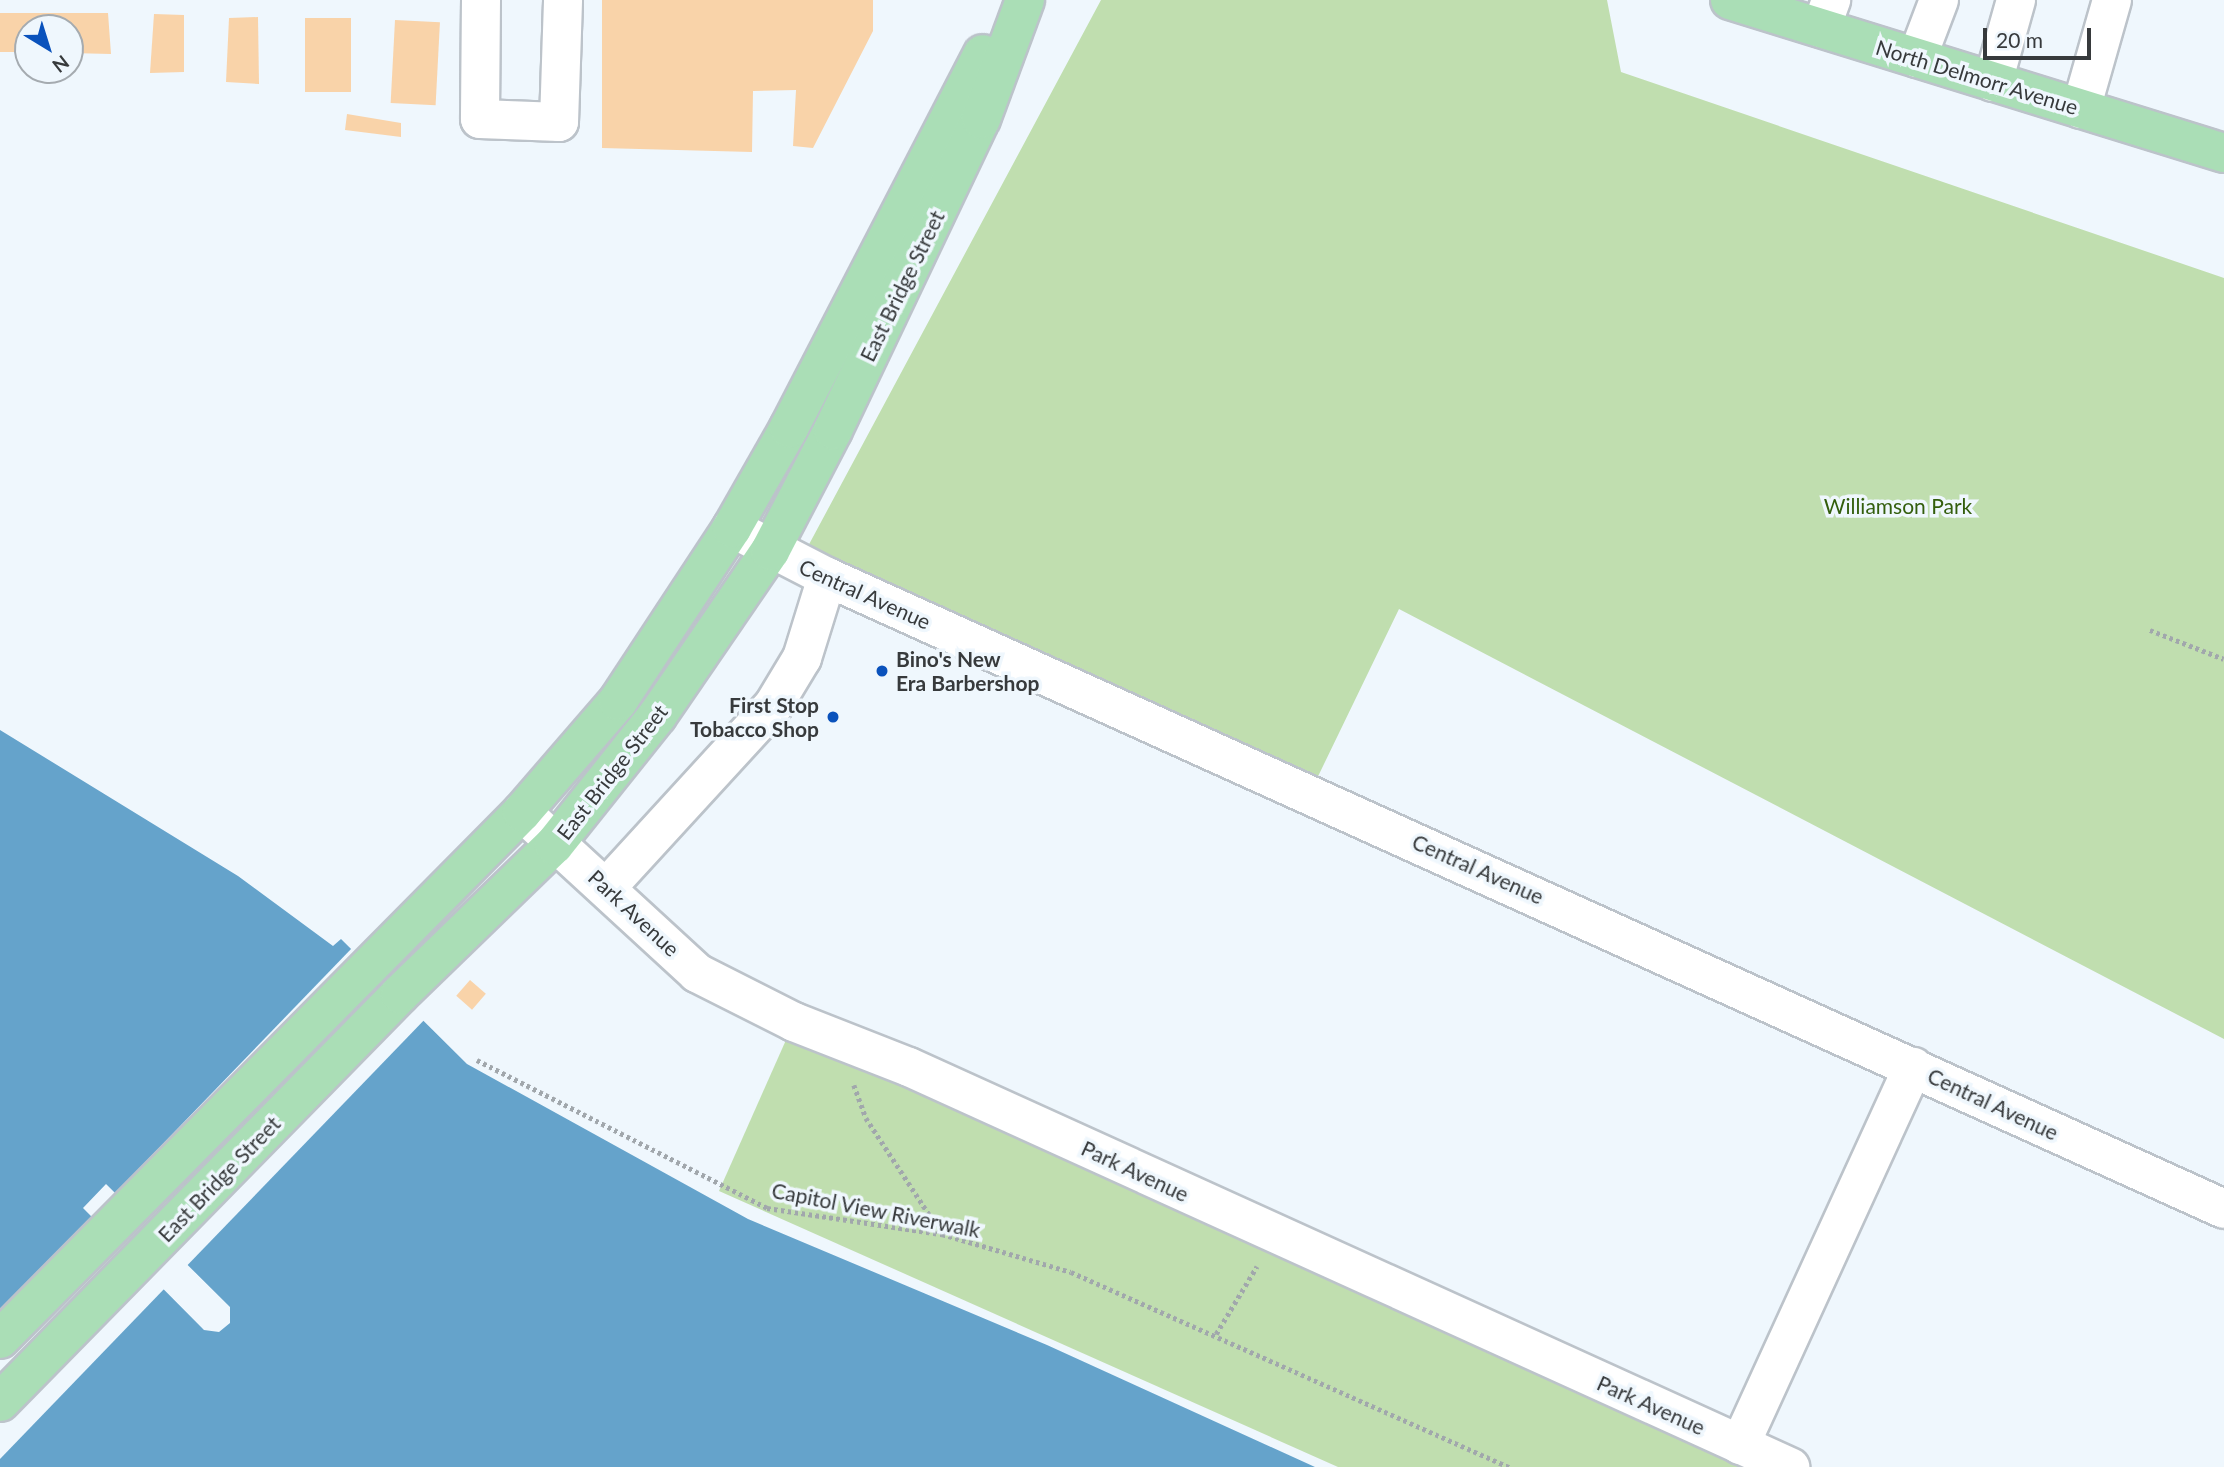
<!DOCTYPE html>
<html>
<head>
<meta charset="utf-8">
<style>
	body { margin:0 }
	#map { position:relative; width:2224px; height:1467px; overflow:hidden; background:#eff7fd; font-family:Lato,sans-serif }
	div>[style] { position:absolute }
	.green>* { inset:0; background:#c0deaf }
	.water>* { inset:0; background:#65a3cb }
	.pier>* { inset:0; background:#eff7fd; transform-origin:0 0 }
	.building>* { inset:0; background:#f9d3a9; transform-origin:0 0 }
	.path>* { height:4.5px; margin-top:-2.25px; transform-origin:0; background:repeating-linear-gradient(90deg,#a1a7ac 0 3.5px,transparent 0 7px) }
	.roads { filter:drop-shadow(2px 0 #bcc3ca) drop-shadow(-2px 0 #bcc3ca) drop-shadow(0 2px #bcc3ca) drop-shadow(0 -2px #bcc3ca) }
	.minor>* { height:38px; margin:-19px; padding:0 19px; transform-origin:19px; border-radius:19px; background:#fff }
	.major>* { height:38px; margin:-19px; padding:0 19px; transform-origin:19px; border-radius:19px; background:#aadeb6 }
	.dots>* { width:19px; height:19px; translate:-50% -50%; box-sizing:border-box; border:4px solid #eff7fd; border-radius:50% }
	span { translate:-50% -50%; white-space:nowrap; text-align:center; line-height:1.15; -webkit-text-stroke:7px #eff7fd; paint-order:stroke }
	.street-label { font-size:21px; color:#373a3c }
	.park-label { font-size:21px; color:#335e0d }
	.poi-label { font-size:21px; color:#373a3c; font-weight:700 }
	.left { translate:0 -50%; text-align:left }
	.right { translate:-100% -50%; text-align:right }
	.north { position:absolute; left:14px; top:14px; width:70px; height:70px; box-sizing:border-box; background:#eff7fd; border:2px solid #a5abb0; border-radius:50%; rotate:142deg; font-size:19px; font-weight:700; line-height:28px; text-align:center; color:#373a3c }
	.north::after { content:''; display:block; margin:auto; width:24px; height:32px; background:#0a52bc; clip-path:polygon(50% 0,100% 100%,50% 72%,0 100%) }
	.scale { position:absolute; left:1983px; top:28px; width:108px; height:32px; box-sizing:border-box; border:4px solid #373a3c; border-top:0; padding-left:9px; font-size:21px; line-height:24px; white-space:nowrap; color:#373a3c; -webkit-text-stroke:5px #eff7fd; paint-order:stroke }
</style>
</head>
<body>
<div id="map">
	<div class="green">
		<div style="clip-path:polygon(1101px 0,1607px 0,1621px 72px,2224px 278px,2224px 1039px,1399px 609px,1309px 795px,806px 550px)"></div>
		<div style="clip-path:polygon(794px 1022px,1774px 1467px,1338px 1467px,719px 1191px)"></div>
	</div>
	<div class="water">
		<div style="clip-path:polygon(evenodd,0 730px,238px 876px,333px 946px,341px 939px,467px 1064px,748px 1219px,1047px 1345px,1315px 1467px,0 1467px,0 730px,106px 1184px,230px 1307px,230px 1323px,219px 1332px,204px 1330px,83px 1208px,106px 1184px)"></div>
	</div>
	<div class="pier">
		<div style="left:352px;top:948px;width:102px;height:344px;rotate:44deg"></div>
		<div style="clip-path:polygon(95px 1215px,166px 1287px,0 1459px,0 1313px)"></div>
	</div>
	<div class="building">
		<div style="clip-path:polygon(602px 0,873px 0,873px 31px,813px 148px,793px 146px,796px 90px,753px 91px,752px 152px,602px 148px)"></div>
		<div style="clip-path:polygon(0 13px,108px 13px,111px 54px,70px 53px,70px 28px,28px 28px,28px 52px,0 52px)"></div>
		<div style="clip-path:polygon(154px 14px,184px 15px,184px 72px,150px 73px)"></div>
		<div style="clip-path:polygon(258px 17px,259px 84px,226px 82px,229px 18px)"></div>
		<div style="left:305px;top:18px;width:46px;height:74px"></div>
		<div style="left:395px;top:20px;width:45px;height:83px;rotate:3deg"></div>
		<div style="clip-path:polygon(347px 114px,401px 123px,401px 137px,345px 130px)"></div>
		<div style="left:470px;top:980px;width:21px;height:21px;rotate:41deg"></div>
	</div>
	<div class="path">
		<div style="left:2150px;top:630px;width:79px;rotate:21.4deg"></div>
		<div style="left:477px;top:1060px;width:326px;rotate:27deg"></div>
		<div style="left:767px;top:1208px;width:177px;rotate:8.5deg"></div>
		<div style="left:942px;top:1234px;width:134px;rotate:16.4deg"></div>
		<div style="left:1071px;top:1272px;width:480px;rotate:24deg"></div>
		<div style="left:854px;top:1085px;width:35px;rotate:70deg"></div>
		<div style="left:866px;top:1118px;width:139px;rotate:56.8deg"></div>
		<div style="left:1216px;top:1334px;width:79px;rotate:-58.9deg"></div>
	</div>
	<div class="roads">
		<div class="minor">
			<div style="left:481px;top:0;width:119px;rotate:90.5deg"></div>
			<div style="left:480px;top:119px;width:79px;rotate:2.2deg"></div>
			<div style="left:559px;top:122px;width:122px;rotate:-88.1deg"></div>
			<div style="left:1821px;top:28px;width:30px;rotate:-70deg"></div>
			<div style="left:1917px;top:58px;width:62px;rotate:-69.2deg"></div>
			<div style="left:1993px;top:82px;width:85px;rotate:-74.3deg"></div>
			<div style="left:2081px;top:109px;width:113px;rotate:-74.1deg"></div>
			<div style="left:732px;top:528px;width:107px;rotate:27.3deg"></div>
			<div style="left:827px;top:577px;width:1533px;rotate:24.34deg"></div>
			<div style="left:522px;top:812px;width:238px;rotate:42.6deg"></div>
			<div style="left:697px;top:973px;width:109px;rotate:26.8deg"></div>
			<div style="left:794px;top:1022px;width:123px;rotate:21.4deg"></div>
			<div style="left:909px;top:1067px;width:968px;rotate:24.42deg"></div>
			<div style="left:607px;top:887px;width:246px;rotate:-47.5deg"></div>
			<div style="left:773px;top:706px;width:56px;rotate:-58.9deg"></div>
			<div style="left:802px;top:658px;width:85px;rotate:-72.8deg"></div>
			<div style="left:1740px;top:1445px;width:416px;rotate:-65.4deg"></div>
		</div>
		<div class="major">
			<div style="left:1730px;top:0;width:517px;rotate:17.21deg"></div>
			<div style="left:0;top:1339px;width:742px;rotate:-45.27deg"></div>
			<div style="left:522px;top:812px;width:147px;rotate:-49.1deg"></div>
			<div style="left:618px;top:701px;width:207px;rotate:-56.6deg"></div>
			<div style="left:732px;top:528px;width:115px;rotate:-60.3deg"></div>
			<div style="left:789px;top:428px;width:421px;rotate:-62.6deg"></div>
			<div style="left:0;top:1402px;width:571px;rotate:-45.57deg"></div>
			<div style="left:400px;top:994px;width:214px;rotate:-44.1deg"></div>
			<div style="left:554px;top:845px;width:165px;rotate:-51.4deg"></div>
			<div style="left:657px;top:716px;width:200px;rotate:-55.6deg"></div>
			<div style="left:770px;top:551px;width:136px;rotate:-62.5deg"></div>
			<div style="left:833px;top:430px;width:344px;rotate:-64.6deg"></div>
			<div style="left:981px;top:119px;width:127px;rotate:-69.7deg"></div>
		</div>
	</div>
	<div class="dots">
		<div style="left:882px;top:671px;background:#0a52bc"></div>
		<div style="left:833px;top:717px;background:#0a52bc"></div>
	</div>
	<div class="street-label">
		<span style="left:1977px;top:77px;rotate:17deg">North Delmorr Avenue</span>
		<span style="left:902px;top:286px;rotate:-64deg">East Bridge Street</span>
		<span style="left:865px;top:594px;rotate:24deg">Central Avenue</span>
		<span style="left:612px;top:772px;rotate:-52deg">East Bridge Street</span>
		<span style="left:1478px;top:869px;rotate:24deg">Central Avenue</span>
		<span style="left:634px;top:913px;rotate:43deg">Park Avenue</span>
		<span style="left:1993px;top:1104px;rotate:25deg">Central Avenue</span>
		<span style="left:1135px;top:1171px;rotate:25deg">Park Avenue</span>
		<span style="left:219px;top:1179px;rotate:-46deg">East Bridge Street</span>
		<span style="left:876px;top:1210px;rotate:11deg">Capitol View Riverwalk</span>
		<span style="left:1651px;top:1405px;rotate:24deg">Park Avenue</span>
	</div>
	<div class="park-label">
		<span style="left:1898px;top:506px">Williamson Park</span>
	</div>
	<div class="poi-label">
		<span class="left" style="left:896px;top:671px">Bino's New<br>Era Barbershop</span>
		<span class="right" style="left:819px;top:717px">First Stop<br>Tobacco Shop</span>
	</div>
	<div class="north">N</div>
	<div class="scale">20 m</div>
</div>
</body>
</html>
